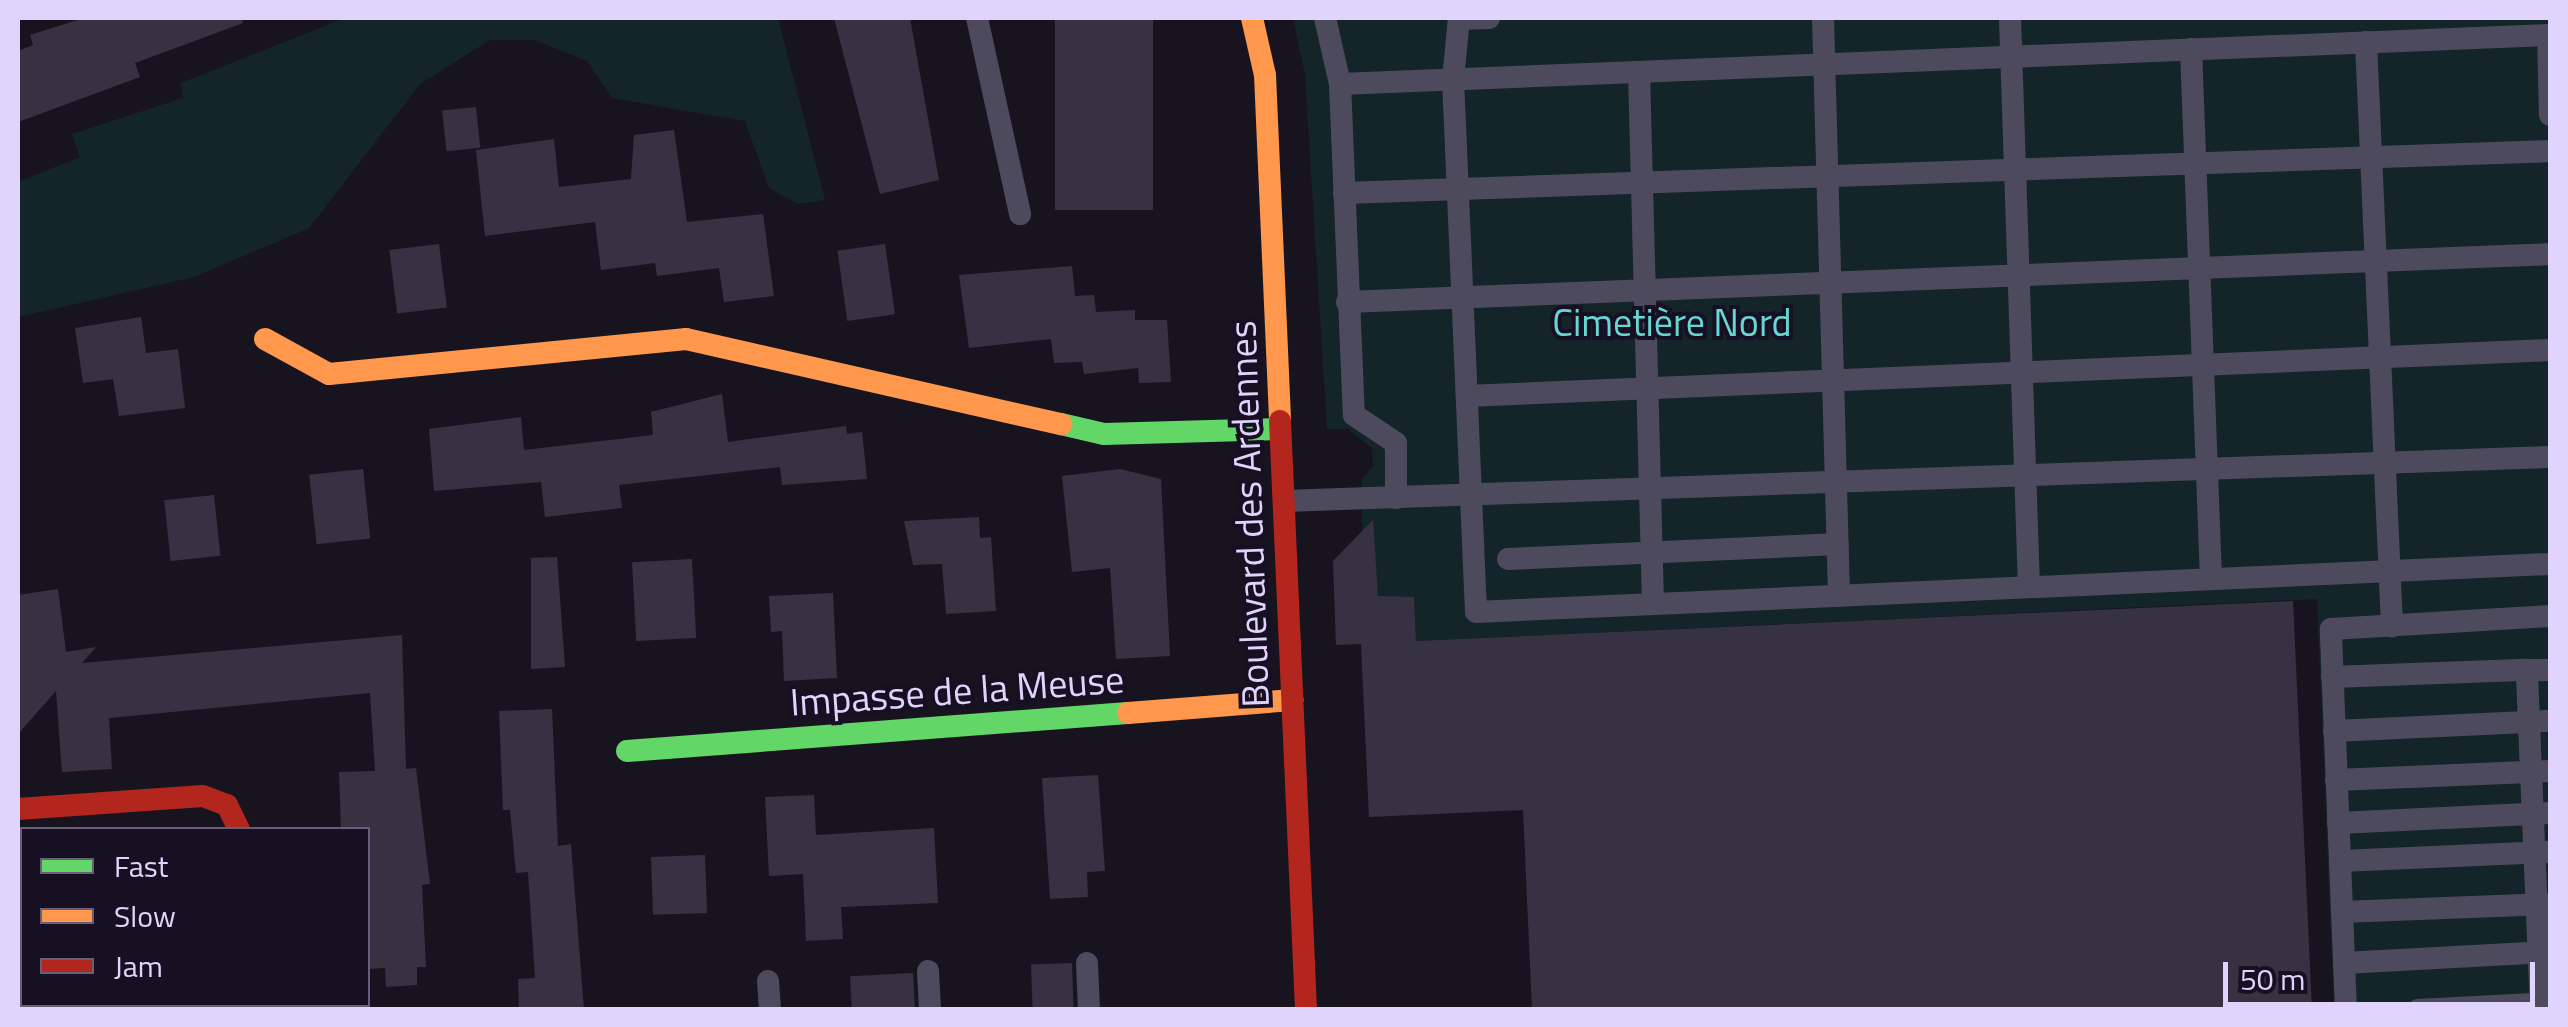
<!DOCTYPE html>
<html>
<head>
<meta charset="utf-8">
<style>
	body { margin:0 }
	#map { position:relative; width:2568px; height:1027px; overflow:hidden; background:#18141f; font-family:"Titillium Web",sans-serif }
	div>[style] { position:absolute }
	.green>* { inset:0; background:#14252a }
	.building>* { inset:0; background:#373241; transform-origin:0 0 }
	.lane>* { height:22px; margin:-11px; padding:0 11px; transform-origin:11px; border-radius:11px; background:#4e4a5e }
	.street>* { height:45px; margin:-22.5px; padding:0 22.5px; transform-origin:22.5px; border-radius:22.5px; background:#4e4a5e }
	.fast>* { height:22px; margin:-11px; padding:0 11px; transform-origin:11px; border-radius:11px; background:#63d668 }
	.slow>* { height:22px; margin:-11px; padding:0 11px; transform-origin:11px; border-radius:11px; background:#ff974d }
	.jam>* { height:22px; margin:-11px; padding:0 11px; transform-origin:11px; border-radius:11px; background:#b3261e }
	span { translate:-50% -50%; white-space:nowrap; text-align:center; line-height:1.15; -webkit-text-stroke:8px #171023; paint-order:stroke }
	.park-label { font-size:38px; color:#66d7d2 }
	.street-label { font-size:38px; color:#e1d4fc }
	.frame { position:absolute; inset:0; border:20px solid #e1d4fc; pointer-events:none }
	.legend { position:absolute; left:20px; top:827px; width:350px; height:180px; box-sizing:border-box; background:#171023; border:2px solid #685e7a; margin:0; padding:12px 18px; list-style:none; font-size:30px; color:#e1d4fc }
	.legend li { display:flex; align-items:center; gap:20px; height:50px }
	.legend b { width:50px; border:2px solid #685e7a }
	.scale { position:absolute; left:2223px; top:962px; width:312px; height:45px; box-sizing:border-box; border:5px solid #e1d4fc; border-top:0; padding-left:12px; font-size:30px; line-height:35px; white-space:nowrap; color:#e1d4fc; -webkit-text-stroke:8px #171023; paint-order:stroke }
</style>
</head>
<body>
<div id="map">
	<div class="green">
		<div style="clip-path:polygon(345px 18px,778px 18px,825px 200px,798px 204px,769px 188px,745px 121px,612px 98px,587px 61px,535px 40px,490px 40px,420px 84px,309px 228px,194px 277px,18px 317px,18px 182px,80px 157px,72px 134px,183px 98px,181px 83px)"></div>
		<div style="clip-path:polygon(1293px 18px,2550px 18px,2550px 1009px,2334px 1009px,2317px 599px,1416px 641px,1414px 598px,1378px 596px,1374px 543px,1362px 531px,1362px 479px,1373px 466px,1372px 448px,1348px 429px,1327px 429px,1305px 75px)"></div>
	</div>
	<div class="building">
		<div style="clip-path:polygon(84px 18px,242px 18px,243px 23px,135px 63px,140px 77px,18px 122px,18px 51px,33px 45px,30px 35px)"></div>
		<div style="clip-path:polygon(834px 18px,910px 18px,939px 180px,880px 194px)"></div>
		<div style="left:1055px;top:18px;width:98px;height:192px"></div>
		<div style="left:476px;top:107px;width:41px;height:34px;rotate:84deg"></div>
		<div style="clip-path:polygon(674px 130px,687px 222px,763px 214px,774px 296px,724px 302px,719px 268px,657px 276px,655px 263px,601px 270px,595px 222px,485px 236px,476px 150px,554px 139px,559px 187px,631px 179px,634px 135px)"></div>
		<div style="left:439px;top:244px;width:64px;height:50px;rotate:83deg"></div>
		<div style="left:885px;top:244px;width:71px;height:48px;rotate:82deg"></div>
		<div style="clip-path:polygon(1072px 266px,1075px 296px,1094px 295px,1096px 312px,1135px 310px,1135px 320px,1167px 320px,1171px 382px,1139px 383px,1138px 368px,1084px 374px,1082px 362px,1054px 363px,1051px 339px,969px 348px,959px 275px)"></div>
		<div style="clip-path:polygon(141px 317px,146px 353px,178px 349px,185px 408px,119px 416px,113px 379px,83px 383px,75px 328px)"></div>
		<div style="clip-path:polygon(722px 394px,728px 442px,846px 426px,847px 434px,862px 432px,867px 479px,782px 485px,780px 467px,619px 485px,622px 508px,545px 517px,541px 482px,434px 491px,429px 429px,521px 417px,524px 450px,653px 435px,651px 412px)"></div>
		<div style="left:363px;top:469px;width:70px;height:54px;rotate:84deg"></div>
		<div style="clip-path:polygon(1120px 469px,1161px 479px,1170px 656px,1116px 659px,1110px 568px,1072px 572px,1062px 476px)"></div>
		<div style="left:214px;top:495px;width:61px;height:50px;rotate:84deg"></div>
		<div style="clip-path:polygon(979px 517px,980px 538px,991px 537px,996px 611px,946px 614px,942px 564px,913px 565px,904px 521px)"></div>
		<div style="clip-path:polygon(1373px 520px,1378px 596px,1414px 597px,1416px 641px,2293px 601px,2312px 1010px,1532px 1010px,1523px 810px,1369px 817px,1361px 644px,1336px 645px,1333px 561px)"></div>
		<div style="clip-path:polygon(557px 557px,565px 667px,531px 669px,531px 558px)"></div>
		<div style="left:692px;top:559px;width:79px;height:60px;rotate:87deg"></div>
		<div style="clip-path:polygon(58px 589px,66px 652px,96px 647px,82px 663px,402px 635px,406px 769px,416px 768px,430px 884px,422px 885px,426px 967px,417px 967px,417px 985px,386px 987px,385px 968px,368px 969px,368px 830px,341px 830px,339px 772px,375px 771px,370px 693px,109px 718px,112px 769px,62px 772px,56px 691px,18px 734px,18px 595px)"></div>
		<div style="clip-path:polygon(833px 593px,837px 678px,784px 681px,782px 631px,771px 632px,769px 596px)"></div>
		<div style="clip-path:polygon(552px 709px,558px 846px,571px 844px,584px 1010px,519px 1010px,518px 979px,535px 978px,528px 872px,516px 873px,510px 810px,503px 810px,499px 711px)"></div>
		<div style="clip-path:polygon(1098px 775px,1105px 871px,1087px 872px,1088px 897px,1050px 899px,1042px 778px)"></div>
		<div style="clip-path:polygon(814px 795px,816px 835px,934px 828px,938px 903px,841px 907px,843px 939px,806px 941px,803px 874px,769px 876px,765px 797px)"></div>
		<div style="left:705px;top:855px;width:58px;height:54px;rotate:88deg"></div>
		<div style="left:1072px;top:963px;width:47px;height:41px;rotate:88deg"></div>
		<div style="left:913px;top:973px;width:37px;height:63px;rotate:87deg"></div>
	</div>
	<div class="lane">
		<div style="left:977px;top:18px;width:201px;rotate:77.6deg"></div>
		<div style="left:1325px;top:18px;width:68px;rotate:77.2deg"></div>
		<div style="left:1340px;top:84px;width:331px;rotate:87.6deg"></div>
		<div style="left:1354px;top:415px;width:50px;rotate:33.7deg"></div>
		<div style="left:1396px;top:443px;width:55px;rotate:90deg"></div>
		<div style="left:1459px;top:18px;width:61px;rotate:95.6deg"></div>
		<div style="left:1453px;top:79px;width:533px;rotate:87.53deg"></div>
		<div style="left:1476px;top:612px;width:1075px;rotate:-2.56deg"></div>
		<div style="left:1823px;top:18px;width:578px;rotate:88.41deg"></div>
		<div style="left:2010px;top:18px;width:569px;rotate:88.09deg"></div>
		<div style="left:1459px;top:19px;width:30px;rotate:-2deg"></div>
		<div style="left:2548px;top:35px;width:80px;rotate:88.6deg"></div>
		<div style="left:2366px;top:42px;width:585px;rotate:87.45deg"></div>
		<div style="left:2191px;top:49px;width:530px;rotate:87.84deg"></div>
		<div style="left:1639px;top:72px;width:532px;rotate:88.49deg"></div>
		<div style="left:1340px;top:84px;width:1211px;rotate:-2.32deg"></div>
		<div style="left:1344px;top:193px;width:1207px;rotate:-1.99deg"></div>
		<div style="left:1347px;top:302px;width:1204px;rotate:-2.28deg"></div>
		<div style="left:1467px;top:396px;width:1084px;rotate:-2.43deg"></div>
		<div style="left:1284px;top:501px;width:1267px;rotate:-1.99deg"></div>
		<div style="left:1508px;top:559px;width:330px;rotate:-2.6deg"></div>
		<div style="left:2332px;top:677px;width:195px;rotate:-2.1deg"></div>
		<div style="left:2334px;top:731px;width:216px;rotate:-2.7deg"></div>
		<div style="left:2336px;top:780px;width:214px;rotate:-2.4deg"></div>
		<div style="left:2338px;top:823px;width:212px;rotate:-2.7deg"></div>
		<div style="left:2340px;top:861px;width:210px;rotate:-2.5deg"></div>
		<div style="left:2342px;top:912px;width:208px;rotate:-2.2deg"></div>
		<div style="left:1087px;top:963px;width:47px;rotate:87.6deg"></div>
		<div style="left:2344px;top:963px;width:206px;rotate:-3.1deg"></div>
		<div style="left:928px;top:971px;width:39px;rotate:87deg"></div>
		<div style="left:768px;top:981px;width:29px;rotate:86deg"></div>
		<div style="left:2346px;top:1010px;width:381px;rotate:-92.3deg"></div>
		<div style="left:2331px;top:629px;width:219px;rotate:-3.4deg"></div>
		<div style="left:2418px;top:1010px;width:132px;rotate:-3deg"></div>
		<div style="left:2541px;top:1010px;width:340px;rotate:-92.4deg"></div>
		<div style="left:2527px;top:670px;width:23px"></div>
	</div>
	<div class="street">
		<div style="left:252px;top:1004px;width:6px;rotate:81deg"></div>
	</div>
	<div class="fast">
		<div style="left:1061px;top:424px;width:44px;rotate:13.1deg"></div>
		<div style="left:1104px;top:434px;width:176px;rotate:-1.6deg"></div>
		<div style="left:627px;top:751px;width:502px;rotate:-4.34deg"></div>
	</div>
	<div class="slow">
		<div style="left:1252px;top:18px;width:58px;rotate:77.2deg"></div>
		<div style="left:1265px;top:75px;width:346px;rotate:87.5deg"></div>
		<div style="left:265px;top:339px;width:73px;rotate:28.7deg"></div>
		<div style="left:329px;top:374px;width:359px;rotate:-5.6deg"></div>
		<div style="left:686px;top:339px;width:385px;rotate:12.8deg"></div>
		<div style="left:1128px;top:713px;width:165px;rotate:-4.5deg"></div>
	</div>
	<div class="jam">
		<div style="left:1280px;top:421px;width:590px;rotate:87.47deg"></div>
		<div style="left:18px;top:809px;width:185px;rotate:-4deg"></div>
		<div style="left:203px;top:796px;width:26px;rotate:21deg"></div>
		<div style="left:227px;top:805px;width:28px;rotate:64deg"></div>
	</div>
	<div class="park-label">
		<span style="left:1672px;top:323px">Cimetière Nord</span>
	</div>
	<div class="street-label">
		<span style="left:1249px;top:514px;rotate:-92deg">Boulevard des Ardennes</span>
		<span style="left:957px;top:691px;rotate:-4deg">Impasse de la Meuse</span>
	</div>
	<div class="frame"></div>
	<ul class="legend">
	<li><b style="height:12px;background:#63d668"></b>Fast</li>
	<li><b style="height:12px;background:#ff974d"></b>Slow</li>
	<li><b style="height:12px;background:#b3261e"></b>Jam</li>
	</ul>
	<div class="scale">50 m</div>
</div>
</body>
</html>
